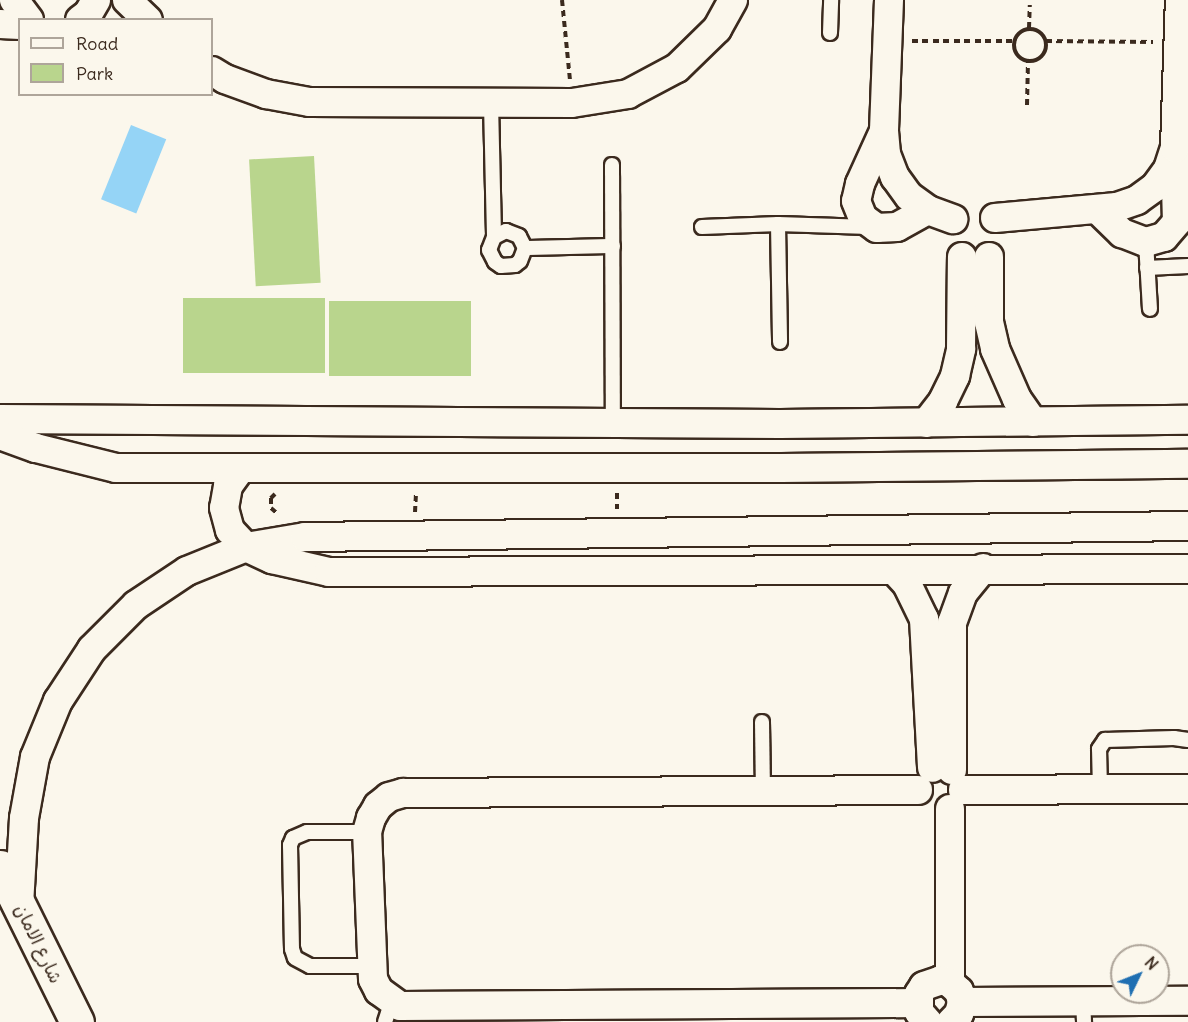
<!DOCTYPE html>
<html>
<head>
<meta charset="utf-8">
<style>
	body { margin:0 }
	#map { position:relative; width:1188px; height:1022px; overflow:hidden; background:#fbf7ec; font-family:Delius,"Playpen Sans Arabic",sans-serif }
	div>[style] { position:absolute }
	.green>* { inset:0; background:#b9d58d; transform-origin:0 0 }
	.water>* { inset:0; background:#95d4f6; transform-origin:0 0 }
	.path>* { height:4px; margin-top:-2px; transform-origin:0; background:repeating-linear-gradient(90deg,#3b2a1e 0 6px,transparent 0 10.5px) }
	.path>.ring { margin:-2px; padding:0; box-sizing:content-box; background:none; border:4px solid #3b2a1e; border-radius:50% }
	.roads { filter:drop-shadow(2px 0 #3b2a1e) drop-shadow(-2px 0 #3b2a1e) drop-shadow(0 2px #3b2a1e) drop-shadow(0 -2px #3b2a1e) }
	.lane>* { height:14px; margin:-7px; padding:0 7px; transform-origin:7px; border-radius:7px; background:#fbf7ec }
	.street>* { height:28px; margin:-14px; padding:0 14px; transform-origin:14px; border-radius:14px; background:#fbf7ec }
	.secondary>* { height:33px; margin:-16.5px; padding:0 16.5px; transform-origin:16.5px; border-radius:16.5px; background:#fbf7ec }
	span { translate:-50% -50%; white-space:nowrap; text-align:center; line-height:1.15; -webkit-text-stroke:4.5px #fbf7ec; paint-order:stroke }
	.street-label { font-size:18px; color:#3b2a1e }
	.legend { position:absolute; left:18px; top:18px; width:195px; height:78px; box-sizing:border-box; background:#fbf7ec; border:2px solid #aea59a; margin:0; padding:8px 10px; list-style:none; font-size:18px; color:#3b2a1e }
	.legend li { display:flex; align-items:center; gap:12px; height:30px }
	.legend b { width:30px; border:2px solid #aea59a }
	.north { position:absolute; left:1110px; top:944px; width:60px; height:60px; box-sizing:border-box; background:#fbf7ec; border:2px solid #aea59a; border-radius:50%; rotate:47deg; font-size:16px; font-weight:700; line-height:24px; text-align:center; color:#3b2a1e }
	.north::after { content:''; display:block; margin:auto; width:21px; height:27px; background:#1f6fb2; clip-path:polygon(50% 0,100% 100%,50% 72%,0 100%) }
</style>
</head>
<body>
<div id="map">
	<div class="green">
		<div style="left:314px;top:156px;width:127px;height:65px;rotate:87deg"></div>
		<div style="left:325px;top:298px;width:75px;height:142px;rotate:90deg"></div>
		<div style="left:329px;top:301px;width:142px;height:75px"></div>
	</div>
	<div class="water">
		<div style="left:131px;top:125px;width:38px;height:80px;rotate:22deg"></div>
	</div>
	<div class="path">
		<div style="left:562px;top:0;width:80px;rotate:84.3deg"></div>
		<div style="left:1029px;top:28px;width:23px;rotate:-88deg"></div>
		<div class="ring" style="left:1014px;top:29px;width:28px;height:28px"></div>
		<div style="left:912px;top:41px;width:101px"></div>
		<div style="left:1046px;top:41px;width:107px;rotate:0.5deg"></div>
		<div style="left:1027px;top:105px;width:44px;rotate:-88.7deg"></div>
		<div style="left:617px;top:493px;width:16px;rotate:90deg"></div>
		<div style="left:275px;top:494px;width:6px;rotate:135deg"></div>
		<div style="left:271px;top:498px;width:10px;rotate:90deg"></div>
		<div style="left:271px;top:508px;width:9px;rotate:41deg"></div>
		<div style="left:415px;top:512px;width:20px;rotate:-87deg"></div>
	</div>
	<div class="roads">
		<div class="lane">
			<div style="left:830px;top:33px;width:33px;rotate:-88deg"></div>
			<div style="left:491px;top:103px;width:134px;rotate:88.7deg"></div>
			<div style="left:494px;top:237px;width:14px;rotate:111deg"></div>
			<div style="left:489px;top:250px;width:13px;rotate:63deg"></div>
			<div style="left:495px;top:262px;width:7px;rotate:34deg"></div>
			<div style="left:501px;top:266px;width:14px;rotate:-4deg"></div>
			<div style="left:515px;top:265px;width:6px;rotate:-39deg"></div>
			<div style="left:520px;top:261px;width:14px;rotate:-69deg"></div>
			<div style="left:525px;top:248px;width:13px;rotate:-117deg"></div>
			<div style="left:519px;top:236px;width:14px;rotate:-159deg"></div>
			<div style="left:506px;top:231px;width:13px;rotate:153deg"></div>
			<div style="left:612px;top:165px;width:258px;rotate:89.8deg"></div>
			<div style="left:778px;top:224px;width:118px;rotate:89deg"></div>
			<div style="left:702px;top:227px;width:76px;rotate:-2.3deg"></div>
			<div style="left:778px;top:224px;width:91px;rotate:1.9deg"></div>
			<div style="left:1146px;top:242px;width:67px;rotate:86.6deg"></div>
			<div style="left:525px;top:248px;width:88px;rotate:-1.3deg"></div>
			<div style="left:1147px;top:268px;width:41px;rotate:-2.8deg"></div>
			<div style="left:762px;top:722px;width:69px;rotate:89.2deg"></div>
			<div style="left:1100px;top:789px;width:40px;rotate:-91.4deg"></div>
			<div style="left:1099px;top:749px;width:11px;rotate:-56deg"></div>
			<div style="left:1105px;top:740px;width:69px;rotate:-1.7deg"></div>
			<div style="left:1174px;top:738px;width:14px;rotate:8deg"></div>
			<div style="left:367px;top:832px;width:60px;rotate:180deg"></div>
			<div style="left:307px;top:832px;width:15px;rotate:157deg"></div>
			<div style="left:293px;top:838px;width:8px;rotate:113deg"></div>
			<div style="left:290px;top:845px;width:104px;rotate:88.9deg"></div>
			<div style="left:292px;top:949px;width:9px;rotate:72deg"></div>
			<div style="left:295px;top:958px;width:17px;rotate:28deg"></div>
			<div style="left:310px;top:966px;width:61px"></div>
			<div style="left:1083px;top:1002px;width:20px;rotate:87deg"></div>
			<div style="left:385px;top:1022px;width:9px;rotate:-72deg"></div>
			<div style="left:388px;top:1013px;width:14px;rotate:-30deg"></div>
		</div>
		<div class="street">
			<div style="left:14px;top:0;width:25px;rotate:53deg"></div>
			<div style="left:127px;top:0;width:29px;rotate:44deg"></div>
			<div style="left:889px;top:0;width:131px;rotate:92.2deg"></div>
			<div style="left:884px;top:131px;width:23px;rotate:85deg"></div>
			<div style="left:886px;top:154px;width:25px;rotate:69deg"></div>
			<div style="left:895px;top:177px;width:24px;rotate:54deg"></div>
			<div style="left:909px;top:196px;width:24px;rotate:36deg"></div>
			<div style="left:928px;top:210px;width:27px;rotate:20deg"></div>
			<div style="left:80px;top:20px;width:10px;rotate:-37deg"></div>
			<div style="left:88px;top:14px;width:16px;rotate:-60deg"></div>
			<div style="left:0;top:24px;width:20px;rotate:3deg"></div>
			<div style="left:212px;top:71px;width:15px;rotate:32deg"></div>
			<div style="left:225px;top:79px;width:44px;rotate:20.1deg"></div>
			<div style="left:266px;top:94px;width:44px;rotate:10.5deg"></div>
			<div style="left:309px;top:102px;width:263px;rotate:0.2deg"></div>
			<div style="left:572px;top:103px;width:57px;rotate:-9.1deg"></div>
			<div style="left:628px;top:94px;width:55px;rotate:-28deg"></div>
			<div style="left:677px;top:68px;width:56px;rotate:-44.3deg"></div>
			<div style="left:717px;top:29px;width:33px;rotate:-61deg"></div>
			<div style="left:884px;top:131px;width:58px;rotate:114.4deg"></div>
			<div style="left:860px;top:184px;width:17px;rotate:103deg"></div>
			<div style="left:856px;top:201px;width:18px;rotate:68deg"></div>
			<div style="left:863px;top:218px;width:17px;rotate:36deg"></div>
			<div style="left:877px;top:228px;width:20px;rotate:-3deg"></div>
			<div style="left:897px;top:227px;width:35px;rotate:-29deg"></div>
			<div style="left:1097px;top:209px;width:35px;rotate:44deg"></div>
			<div style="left:1122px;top:233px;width:26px;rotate:21deg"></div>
			<div style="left:1146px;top:242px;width:19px;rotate:-16deg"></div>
			<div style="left:1164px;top:237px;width:20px;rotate:-49deg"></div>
			<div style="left:1177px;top:222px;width:72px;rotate:-91.6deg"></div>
			<div style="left:995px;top:218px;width:122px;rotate:-5.2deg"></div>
			<div style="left:1117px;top:207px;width:21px;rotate:-19deg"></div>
			<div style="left:1137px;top:200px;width:22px;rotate:-36deg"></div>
			<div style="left:1155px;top:187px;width:22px;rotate:-54deg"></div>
			<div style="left:1168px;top:169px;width:22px;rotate:-72deg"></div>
			<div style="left:1175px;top:148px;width:148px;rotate:-88.1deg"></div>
			<div style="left:989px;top:257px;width:65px;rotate:90deg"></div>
			<div style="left:989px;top:322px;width:28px;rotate:77deg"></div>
			<div style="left:995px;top:349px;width:55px;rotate:66.3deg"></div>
			<div style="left:1017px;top:399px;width:28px;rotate:55deg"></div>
			<div style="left:0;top:419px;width:780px;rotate:0.37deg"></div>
			<div style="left:780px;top:424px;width:408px;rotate:-0.6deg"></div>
			<div style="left:926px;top:423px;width:28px;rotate:-52deg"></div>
			<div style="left:943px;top:401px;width:28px;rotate:-64deg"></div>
			<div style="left:955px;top:376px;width:28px;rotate:-77deg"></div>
			<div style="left:961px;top:349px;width:92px;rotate:-89.4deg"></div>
			<div style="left:0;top:435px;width:38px;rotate:20deg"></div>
			<div style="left:36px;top:448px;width:82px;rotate:14deg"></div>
			<div style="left:116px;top:468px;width:665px"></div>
			<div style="left:781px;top:468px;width:407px;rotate:-0.6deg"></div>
			<div style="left:241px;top:468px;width:22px;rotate:126deg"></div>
			<div style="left:228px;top:486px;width:22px;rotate:100deg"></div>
			<div style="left:224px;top:508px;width:23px;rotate:75deg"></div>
			<div style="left:230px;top:530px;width:23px;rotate:47deg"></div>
			<div style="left:246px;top:547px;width:29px;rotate:25deg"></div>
			<div style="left:272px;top:559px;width:58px;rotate:12.8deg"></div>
			<div style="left:329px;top:572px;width:859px;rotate:-0.2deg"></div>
			<div style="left:894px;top:570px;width:19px;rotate:47deg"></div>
			<div style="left:907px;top:584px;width:39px;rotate:64deg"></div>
			<div style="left:924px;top:619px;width:149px;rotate:86.9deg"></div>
			<div style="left:952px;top:770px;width:147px;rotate:-90deg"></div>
			<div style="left:952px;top:623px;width:32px;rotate:-70deg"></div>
			<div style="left:963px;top:593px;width:32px;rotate:-51deg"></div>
			<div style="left:963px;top:790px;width:225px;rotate:-0.3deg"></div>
			<div style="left:19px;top:905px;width:87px;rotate:-86.7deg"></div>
			<div style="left:24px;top:818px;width:62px;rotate:-79.8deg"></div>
			<div style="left:35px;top:757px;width:61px;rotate:-67.7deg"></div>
			<div style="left:58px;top:701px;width:62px;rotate:-56.8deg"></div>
			<div style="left:92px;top:649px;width:62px;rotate:-45deg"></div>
			<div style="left:136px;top:605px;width:61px;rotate:-33.7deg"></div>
			<div style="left:187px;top:571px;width:64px;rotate:-22.1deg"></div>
			<div style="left:246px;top:547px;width:60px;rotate:-9.6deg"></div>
			<div style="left:305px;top:537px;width:883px;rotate:-0.71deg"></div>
			<div style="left:950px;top:983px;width:174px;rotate:-90deg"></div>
			<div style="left:962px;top:1002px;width:226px;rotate:-0.3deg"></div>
			<div style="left:917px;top:1003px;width:517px;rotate:179.67deg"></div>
			<div style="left:400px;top:1006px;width:26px;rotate:-144deg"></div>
			<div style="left:379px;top:991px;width:13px;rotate:-117deg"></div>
			<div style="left:373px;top:979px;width:147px;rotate:-92.3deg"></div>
			<div style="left:367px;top:832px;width:15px;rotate:-74deg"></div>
			<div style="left:371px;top:818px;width:14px;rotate:-60deg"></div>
			<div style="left:378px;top:806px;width:14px;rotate:-39deg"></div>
			<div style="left:389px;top:797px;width:15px;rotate:-16deg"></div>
			<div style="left:403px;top:793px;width:515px;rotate:-0.33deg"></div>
			<div style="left:928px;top:1022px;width:13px;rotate:-132deg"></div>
			<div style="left:919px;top:1012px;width:18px;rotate:-90deg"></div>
			<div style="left:919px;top:994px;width:9px;rotate:-58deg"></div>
			<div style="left:924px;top:986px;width:18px;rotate:-19deg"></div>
			<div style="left:941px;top:980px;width:9px;rotate:18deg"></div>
			<div style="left:950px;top:983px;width:12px;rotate:42deg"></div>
			<div style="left:959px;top:991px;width:11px;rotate:75deg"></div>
			<div style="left:962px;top:1002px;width:12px;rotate:104deg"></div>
			<div style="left:959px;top:1014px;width:11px;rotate:135deg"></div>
		</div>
		<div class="secondary">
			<div style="left:0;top:867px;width:173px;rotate:63.6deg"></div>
		</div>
	</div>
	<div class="street-label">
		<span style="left:38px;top:944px;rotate:64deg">شارع الامان</span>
	</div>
	<ul class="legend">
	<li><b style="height:8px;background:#fbf7ec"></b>Road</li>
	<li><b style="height:16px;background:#b9d58d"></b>Park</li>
	</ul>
	<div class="north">N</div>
</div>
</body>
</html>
